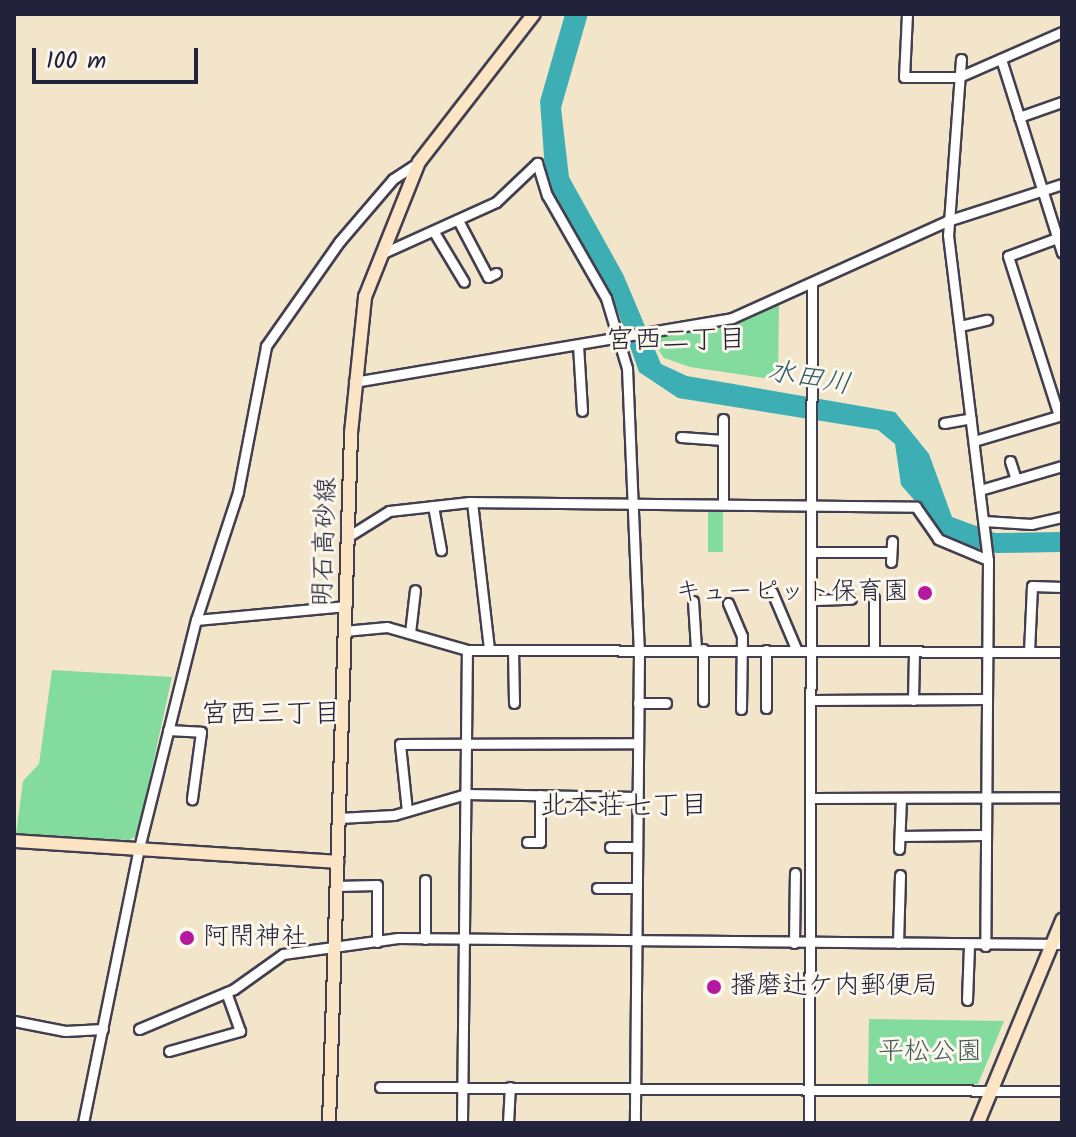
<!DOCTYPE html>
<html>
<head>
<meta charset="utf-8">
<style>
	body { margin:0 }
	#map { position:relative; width:1076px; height:1137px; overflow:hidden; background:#f2e5ca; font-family:Kalam,"Klee One",sans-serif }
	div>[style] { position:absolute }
	.green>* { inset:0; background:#84db9e; transform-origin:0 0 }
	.water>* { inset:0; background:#3dafb4 }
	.roads { filter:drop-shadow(2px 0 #413f50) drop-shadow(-2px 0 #413f50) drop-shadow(0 2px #413f50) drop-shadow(0 -2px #413f50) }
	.street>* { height:9px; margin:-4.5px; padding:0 4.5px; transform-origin:4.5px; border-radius:4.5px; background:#fff }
	.secondary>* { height:12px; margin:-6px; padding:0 6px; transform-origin:6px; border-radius:6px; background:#fce5c4 }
	.dots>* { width:22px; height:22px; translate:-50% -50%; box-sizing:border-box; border:4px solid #fbf7ec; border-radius:50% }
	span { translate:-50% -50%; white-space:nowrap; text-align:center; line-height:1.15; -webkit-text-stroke:6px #fbf7ec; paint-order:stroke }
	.street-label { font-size:26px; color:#22223b }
	.poi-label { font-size:26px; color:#22223b }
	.right { translate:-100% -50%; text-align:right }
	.left { translate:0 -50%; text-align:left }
	.park-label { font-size:26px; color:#3f5a59 }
	.neighbourhood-label { font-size:28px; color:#22223b }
	.water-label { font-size:28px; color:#2d5a6b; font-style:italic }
	.frame { position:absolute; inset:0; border:16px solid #22223b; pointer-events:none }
	.scale { position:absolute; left:32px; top:48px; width:166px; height:36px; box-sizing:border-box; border:4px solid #22223b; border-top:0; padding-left:10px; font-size:24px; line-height:28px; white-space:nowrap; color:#22223b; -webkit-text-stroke:6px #fbf7ec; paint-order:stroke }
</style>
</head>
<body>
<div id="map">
	<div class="green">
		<div style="clip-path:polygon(779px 304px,778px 380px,690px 367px,664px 358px,651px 339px,725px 327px)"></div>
		<div style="left:708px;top:508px;width:15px;height:44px"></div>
		<div style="clip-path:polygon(52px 670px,172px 677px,137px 836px,129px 840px,16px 834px,23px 781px,39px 764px)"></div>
		<div style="clip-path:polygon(869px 1019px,1004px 1021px,978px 1084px,868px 1086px)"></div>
	</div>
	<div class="water">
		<div style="clip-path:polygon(565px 14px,588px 14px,561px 108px,569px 177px,623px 274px,661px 364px,687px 376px,895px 412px,929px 454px,952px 517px,995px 533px,1062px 532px,1062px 552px,996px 553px,950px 541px,901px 485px,895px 444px,878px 430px,678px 398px,639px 372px,612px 295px,546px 184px,540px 101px)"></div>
	</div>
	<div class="roads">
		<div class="street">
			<div style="left:907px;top:14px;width:63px;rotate:92.7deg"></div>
			<div style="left:904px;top:77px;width:55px"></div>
			<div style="left:959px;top:77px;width:112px;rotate:-23.6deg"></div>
			<div style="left:961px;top:59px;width:176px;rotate:94.2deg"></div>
			<div style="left:948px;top:235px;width:327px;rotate:83deg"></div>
			<div style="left:988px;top:560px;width:386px;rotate:90.4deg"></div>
			<div style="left:1001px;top:59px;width:203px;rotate:72.5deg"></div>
			<div style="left:1019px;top:117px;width:46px;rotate:-19.2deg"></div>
			<div style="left:459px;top:222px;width:62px;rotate:62.2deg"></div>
			<div style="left:488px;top:277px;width:9px;rotate:-27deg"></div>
			<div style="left:434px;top:232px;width:58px;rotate:59deg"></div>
			<div style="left:1057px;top:238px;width:52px;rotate:159.8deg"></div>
			<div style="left:1008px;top:256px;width:168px;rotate:72.3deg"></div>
			<div style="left:381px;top:254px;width:126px;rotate:-24.3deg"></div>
			<div style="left:496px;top:202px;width:57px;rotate:-43.6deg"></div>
			<div style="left:537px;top:163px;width:34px;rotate:73deg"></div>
			<div style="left:547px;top:195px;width:119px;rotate:60.2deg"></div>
			<div style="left:606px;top:298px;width:73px;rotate:73.3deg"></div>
			<div style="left:627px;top:368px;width:281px;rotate:87.6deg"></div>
			<div style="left:639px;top:649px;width:474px;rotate:90.5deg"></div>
			<div style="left:960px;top:326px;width:28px;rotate:-13deg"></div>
			<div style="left:578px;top:345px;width:66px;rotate:86.5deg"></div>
			<div style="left:354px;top:382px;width:383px;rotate:-9.6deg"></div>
			<div style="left:732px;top:318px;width:236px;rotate:-24.3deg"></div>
			<div style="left:947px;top:221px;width:121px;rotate:-17.8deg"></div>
			<div style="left:944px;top:423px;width:27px;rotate:-10deg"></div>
			<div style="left:681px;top:437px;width:42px;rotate:4.1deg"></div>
			<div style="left:974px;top:441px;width:92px;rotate:-16.5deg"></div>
			<div style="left:1010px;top:461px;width:19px;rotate:72deg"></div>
			<div style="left:980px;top:490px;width:85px;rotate:-16.3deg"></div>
			<div style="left:472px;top:502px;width:149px;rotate:83.4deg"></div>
			<div style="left:723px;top:504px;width:85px;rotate:-90deg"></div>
			<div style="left:433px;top:506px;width:45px;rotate:79.7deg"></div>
			<div style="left:984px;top:521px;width:47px;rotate:3.7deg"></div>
			<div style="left:1031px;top:524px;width:32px;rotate:-13deg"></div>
			<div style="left:349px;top:536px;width:47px;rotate:-32deg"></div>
			<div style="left:389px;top:511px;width:81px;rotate:-6.4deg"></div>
			<div style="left:469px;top:502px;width:447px;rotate:0.6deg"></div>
			<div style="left:916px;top:507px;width:39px;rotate:55deg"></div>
			<div style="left:938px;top:539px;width:54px;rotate:22.8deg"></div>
			<div style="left:815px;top:552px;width:76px"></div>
			<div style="left:891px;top:562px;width:21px;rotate:-87deg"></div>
			<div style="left:772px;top:592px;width:64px;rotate:67deg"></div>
			<div style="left:815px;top:600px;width:36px;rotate:-2deg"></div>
			<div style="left:693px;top:601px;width:48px;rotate:86.4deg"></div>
			<div style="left:728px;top:603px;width:36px;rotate:67deg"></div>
			<div style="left:742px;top:636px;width:73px;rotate:90.8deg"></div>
			<div style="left:196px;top:620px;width:151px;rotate:-5.3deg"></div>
			<div style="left:344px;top:631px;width:43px;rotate:-5.3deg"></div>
			<div style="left:387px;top:627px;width:83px;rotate:16deg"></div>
			<div style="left:467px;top:650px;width:595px;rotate:0.19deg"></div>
			<div style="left:410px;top:633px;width:43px;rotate:-83.4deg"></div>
			<div style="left:703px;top:649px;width:52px;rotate:90deg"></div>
			<div style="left:513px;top:650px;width:53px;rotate:88.9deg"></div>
			<div style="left:874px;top:651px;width:53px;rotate:-90deg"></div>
			<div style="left:1029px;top:652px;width:66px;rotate:-87.4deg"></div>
			<div style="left:1032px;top:586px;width:30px;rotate:2deg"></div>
			<div style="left:814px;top:700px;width:173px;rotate:-0.3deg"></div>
			<div style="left:913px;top:700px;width:49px;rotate:-88.8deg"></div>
			<div style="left:638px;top:703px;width:28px"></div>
			<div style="left:766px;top:708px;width:58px;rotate:-90deg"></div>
			<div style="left:168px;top:730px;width:33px;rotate:3deg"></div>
			<div style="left:201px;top:732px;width:68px;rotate:97.7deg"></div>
			<div style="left:813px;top:798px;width:249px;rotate:-0.2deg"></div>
			<div style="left:407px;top:811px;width:67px;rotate:-96deg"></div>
			<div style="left:400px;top:744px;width:238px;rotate:-0.2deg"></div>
			<div style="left:339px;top:818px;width:55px;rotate:-3.1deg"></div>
			<div style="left:394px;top:815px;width:75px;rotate:-16.3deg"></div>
			<div style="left:466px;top:794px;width:171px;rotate:1deg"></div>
			<div style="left:900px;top:836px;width:85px;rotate:-0.7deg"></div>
			<div style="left:527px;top:842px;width:13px"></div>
			<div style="left:540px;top:842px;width:47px;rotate:-90deg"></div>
			<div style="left:610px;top:847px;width:27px"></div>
			<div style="left:899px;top:849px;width:51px;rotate:-87.8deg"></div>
			<div style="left:425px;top:880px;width:59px;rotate:90deg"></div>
			<div style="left:336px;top:886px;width:41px;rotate:-1.4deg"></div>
			<div style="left:377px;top:885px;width:57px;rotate:90deg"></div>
			<div style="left:597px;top:888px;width:39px"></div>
			<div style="left:794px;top:943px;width:70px;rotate:-89.2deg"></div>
			<div style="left:898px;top:943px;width:68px;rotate:-88.3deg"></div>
			<div style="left:967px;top:1000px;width:54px;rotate:-87.9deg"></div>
			<div style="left:14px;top:1021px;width:52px;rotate:11.1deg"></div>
			<div style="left:65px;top:1031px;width:38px;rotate:-3deg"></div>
			<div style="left:139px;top:1029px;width:103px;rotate:-22.8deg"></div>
			<div style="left:234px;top:989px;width:60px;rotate:-35.5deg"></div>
			<div style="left:283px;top:954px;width:116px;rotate:-7.9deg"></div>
			<div style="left:398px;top:938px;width:664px;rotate:0.52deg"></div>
			<div style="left:169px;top:1051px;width:74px;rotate:-15.7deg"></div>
			<div style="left:240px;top:1031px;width:41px;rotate:-109.7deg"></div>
			<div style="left:380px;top:1087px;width:682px;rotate:0.34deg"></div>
			<div style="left:83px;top:1123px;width:281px;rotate:-78.5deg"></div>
			<div style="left:139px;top:848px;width:235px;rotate:-76deg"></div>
			<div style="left:196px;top:620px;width:135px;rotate:-71.8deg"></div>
			<div style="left:238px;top:492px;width:149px;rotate:-79.1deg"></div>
			<div style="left:266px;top:346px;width:127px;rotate:-54.9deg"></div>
			<div style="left:339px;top:242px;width:83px;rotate:-49.4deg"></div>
			<div style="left:393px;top:179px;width:31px;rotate:-33deg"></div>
			<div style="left:462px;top:1123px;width:473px;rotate:-89.4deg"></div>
			<div style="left:508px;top:1123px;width:36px;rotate:-87deg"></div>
			<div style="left:809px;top:1123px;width:840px;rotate:-89.8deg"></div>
		</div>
		<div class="secondary">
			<div style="left:14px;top:841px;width:324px;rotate:3.7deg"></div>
			<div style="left:329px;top:1123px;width:690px;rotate:-88.17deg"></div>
			<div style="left:351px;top:433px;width:137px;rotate:-84.1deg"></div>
			<div style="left:365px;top:297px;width:145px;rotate:-68.2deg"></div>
			<div style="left:419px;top:162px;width:187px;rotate:-52.2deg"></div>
			<div style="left:978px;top:1123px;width:220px;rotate:-67.5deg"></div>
		</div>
	</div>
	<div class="dots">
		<div style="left:925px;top:593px;background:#b5179e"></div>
		<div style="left:187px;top:938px;background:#b5179e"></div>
		<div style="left:714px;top:987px;background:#b5179e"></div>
	</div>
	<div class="street-label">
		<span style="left:326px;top:542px;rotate:-88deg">明石高砂線</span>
	</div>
	<div class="poi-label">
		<span class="right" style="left:909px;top:593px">キューピット保育園</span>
		<span class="left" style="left:203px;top:938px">阿閇神社</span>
		<span class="left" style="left:730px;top:987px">播磨辻ケ内郵便局</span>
	</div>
	<div class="park-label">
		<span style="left:930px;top:1053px">平松公園</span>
	</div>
	<div class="neighbourhood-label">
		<span style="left:676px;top:341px">宮西二丁目</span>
		<span style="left:271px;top:715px">宮西三丁目</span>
		<span style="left:624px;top:807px">北本荘七丁目</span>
	</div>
	<div class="water-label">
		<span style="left:809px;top:379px;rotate:10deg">水田川</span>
	</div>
	<div class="frame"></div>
	<div class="scale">100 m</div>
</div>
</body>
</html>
